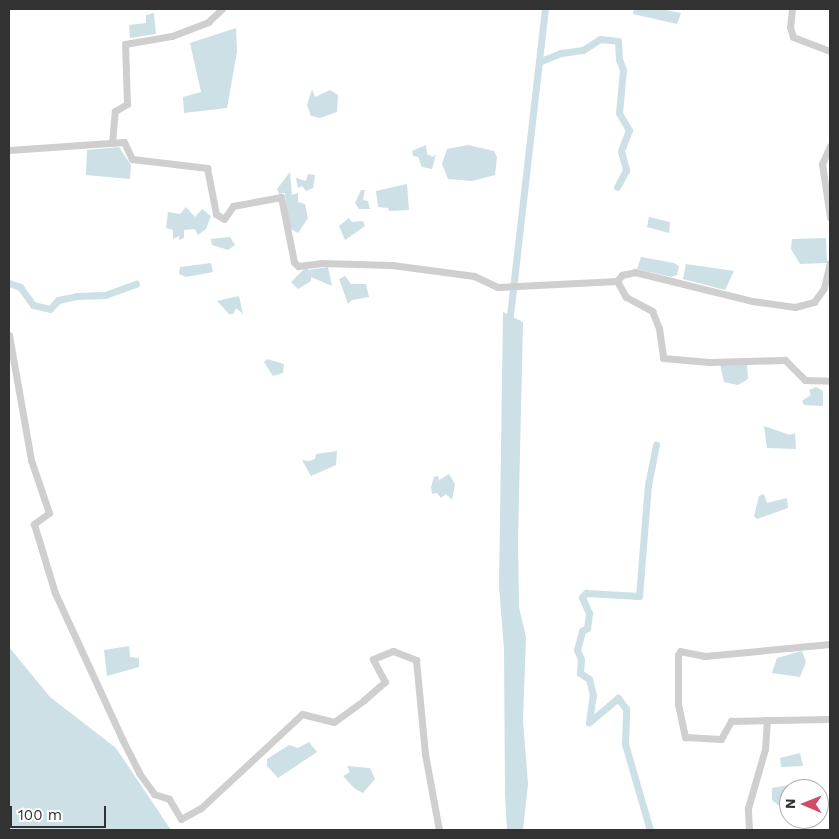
<!DOCTYPE html>
<html>
<head>
<meta charset="utf-8">
<style>
	body { margin:0 }
	#map { position:relative; width:839px; height:839px; overflow:hidden; background:#fff; font-family:"Work Sans",sans-serif }
	div>[style] { position:absolute }
	.water>* { inset:0; background:#cce0e6 }
	.canal>* { height:7px; margin:-3.5px; padding:0 3.5px; transform-origin:3.5px; border-radius:3.5px; background:#cce0e6 }
	.minor>* { height:7px; margin:-3.5px; padding:0 3.5px; transform-origin:3.5px; border-radius:3.5px; background:#cfcfcf }
	span { translate:-50% -50%; white-space:nowrap; text-align:center; line-height:1.15; -webkit-text-stroke:5px #fff; paint-order:stroke }
	.frame { position:absolute; inset:0; border:10px solid #323232; pointer-events:none }
	.north { position:absolute; left:779px; top:779px; width:50px; height:50px; box-sizing:border-box; background:#fff; border:1px solid #adadad; border-radius:50%; rotate:271deg; font-size:14px; font-weight:700; line-height:20px; text-align:center; color:#323232 }
	.north::after { content:''; display:block; margin:auto; width:18px; height:22px; background:#d14c68; clip-path:polygon(50% 0,100% 100%,50% 72%,0 100%) }
	.scale { position:absolute; left:10px; top:806px; width:96px; height:22px; box-sizing:border-box; border:2px solid #323232; border-top:0; padding-left:6px; font-size:15px; line-height:18px; white-space:nowrap; color:#323232; -webkit-text-stroke:4px #fff; paint-order:stroke }
</style>
</head>
<body>
<div id="map">
	<div class="water">
		<div style="clip-path:polygon(634px 9px,660px 9px,681px 13px,677px 24px,633px 14px)"></div>
		<div style="clip-path:polygon(154px 13px,156px 34px,130px 38px,129px 25px,146px 23px,146px 15px)"></div>
		<div style="clip-path:polygon(236px 28px,237px 52px,227px 108px,184px 113px,183px 97px,201px 92px,190px 43px)"></div>
		<div style="clip-path:polygon(312px 89px,315px 97px,330px 90px,338px 95px,337px 112px,320px 118px,311px 116px,307px 105px)"></div>
		<div style="clip-path:polygon(426px 145px,427px 154px,433px 157px,436px 154px,432px 169px,422px 167px,418px 157px,413px 156px,412px 151px)"></div>
		<div style="clip-path:polygon(468px 145px,494px 151px,497px 157px,495px 175px,472px 181px,448px 179px,442px 164px,447px 149px)"></div>
		<div style="clip-path:polygon(119px 147px,131px 165px,130px 179px,86px 175px,87px 150px)"></div>
		<div style="clip-path:polygon(290px 172px,292px 195px,298px 193px,298px 202px,305px 204px,308px 218px,298px 233px,289px 228px,285px 193px,279px 194px,277px 189px)"></div>
		<div style="clip-path:polygon(308px 174px,315px 175px,313px 188px,306px 191px,302px 186px,298px 188px,296px 178px,306px 181px)"></div>
		<div style="clip-path:polygon(407px 184px,409px 210px,389px 211px,388px 208px,378px 207px,376px 191px)"></div>
		<div style="clip-path:polygon(361px 190px,365px 190px,363px 200px,368px 201px,370px 209px,359px 209px,355px 203px)"></div>
		<div style="clip-path:polygon(186px 207px,195px 217px,202px 209px,211px 216px,206px 229px,198px 235px,195px 229px,184px 230px,184px 238px,179px 240px,179px 236px,173px 239px,173px 230px,166px 228px,168px 212px,180px 214px)"></div>
		<div style="clip-path:polygon(649px 217px,670px 222px,669px 233px,647px 227px)"></div>
		<div style="clip-path:polygon(349px 218px,352px 222px,363px 221px,365px 226px,345px 240px,339px 226px)"></div>
		<div style="clip-path:polygon(230px 237px,235px 245px,228px 250px,212px 245px,211px 239px)"></div>
		<div style="clip-path:polygon(826px 238px,827px 263px,800px 264px,791px 249px,792px 239px)"></div>
		<div style="clip-path:polygon(641px 257px,674px 263px,679px 266px,677px 275px,671px 277px,637px 269px)"></div>
		<div style="clip-path:polygon(211px 263px,213px 272px,186px 277px,179px 274px,180px 267px)"></div>
		<div style="clip-path:polygon(686px 264px,734px 271px,725px 290px,683px 279px)"></div>
		<div style="clip-path:polygon(307px 266px,308px 270px,328px 267px,332px 286px,311px 277px,311px 281px,298px 289px,291px 282px)"></div>
		<div style="clip-path:polygon(345px 276px,351px 284px,366px 284px,369px 297px,352px 300px,348px 304px,339px 279px)"></div>
		<div style="clip-path:polygon(239px 296px,243px 314px,236px 308px,233px 314px,229px 314px,217px 301px)"></div>
		<div style="clip-path:polygon(503px 312px,523px 322px,518px 540px,519px 607px,526px 637px,523px 720px,528px 784px,523px 830px,507px 830px,505px 795px,504px 649px,499px 586px)"></div>
		<div style="clip-path:polygon(267px 359px,284px 364px,283px 373px,273px 376px,264px 362px)"></div>
		<div style="clip-path:polygon(727px 360px,747px 365px,748px 379px,738px 385px,724px 382px,720px 364px)"></div>
		<div style="clip-path:polygon(816px 387px,823px 391px,823px 406px,804px 405px,802px 401px,811px 395px,809px 390px)"></div>
		<div style="clip-path:polygon(764px 426px,790px 435px,795px 433px,796px 449px,767px 448px)"></div>
		<div style="clip-path:polygon(337px 451px,336px 465px,311px 476px,302px 460px,309px 461px,315px 459px,316px 454px)"></div>
		<div style="clip-path:polygon(449px 474px,455px 484px,452px 500px,446px 494px,441px 498px,437px 493px,432px 494px,431px 487px,434px 477px,438px 476px,439px 480px)"></div>
		<div style="clip-path:polygon(764px 494px,767px 503px,787px 498px,788px 508px,757px 519px,754px 516px,759px 496px)"></div>
		<div style="clip-path:polygon(129px 646px,130px 657px,139px 658px,139px 667px,107px 676px,104px 650px)"></div>
		<div style="clip-path:polygon(9px 647px,50px 697px,116px 748px,171px 830px,9px 830px)"></div>
		<div style="clip-path:polygon(802px 651px,806px 662px,800px 677px,772px 673px,777px 658px)"></div>
		<div style="clip-path:polygon(309px 742px,317px 752px,278px 778px,267px 766px,267px 759px,289px 745px,298px 748px)"></div>
		<div style="clip-path:polygon(800px 753px,803px 766px,781px 767px,780px 758px)"></div>
		<div style="clip-path:polygon(347px 766px,370px 768px,375px 779px,363px 793px,355px 789px,343px 776px,350px 772px)"></div>
		<div style="clip-path:polygon(789px 785px,789px 801px,778px 805px,772px 800px,772px 788px)"></div>
	</div>
	<div class="canal">
		<div style="left:541px;top:61px;width:22px;rotate:-22deg"></div>
		<div style="left:561px;top:53px;width:22px;rotate:-8deg"></div>
		<div style="left:583px;top:50px;width:20px;rotate:-33deg"></div>
		<div style="left:600px;top:39px;width:18px;rotate:6deg"></div>
		<div style="left:618px;top:41px;width:18px;rotate:87deg"></div>
		<div style="left:619px;top:59px;width:12px;rotate:70deg"></div>
		<div style="left:623px;top:70px;width:43px;rotate:95.3deg"></div>
		<div style="left:619px;top:113px;width:20px;rotate:60deg"></div>
		<div style="left:629px;top:130px;width:22px;rotate:111deg"></div>
		<div style="left:621px;top:151px;width:20px;rotate:75deg"></div>
		<div style="left:626px;top:170px;width:19px;rotate:118deg"></div>
		<div style="left:9px;top:283px;width:12px;rotate:20deg"></div>
		<div style="left:20px;top:287px;width:22px;rotate:54deg"></div>
		<div style="left:33px;top:305px;width:17px;rotate:13deg"></div>
		<div style="left:50px;top:309px;width:12px;rotate:-48deg"></div>
		<div style="left:58px;top:300px;width:19px;rotate:-12deg"></div>
		<div style="left:77px;top:296px;width:28px;rotate:-2deg"></div>
		<div style="left:105px;top:295px;width:33px;rotate:-20deg"></div>
		<div style="left:509px;top:324px;width:317px;rotate:-83.5deg"></div>
		<div style="left:650px;top:830px;width:90px;rotate:-106.2deg"></div>
		<div style="left:625px;top:744px;width:35px;rotate:-88deg"></div>
		<div style="left:626px;top:709px;width:14px;rotate:-126deg"></div>
		<div style="left:618px;top:698px;width:38px;rotate:140deg"></div>
		<div style="left:589px;top:722px;width:27px;rotate:-82deg"></div>
		<div style="left:593px;top:695px;width:16px;rotate:-104deg"></div>
		<div style="left:589px;top:679px;width:11px;rotate:-146deg"></div>
		<div style="left:580px;top:673px;width:14px;rotate:-86deg"></div>
		<div style="left:581px;top:659px;width:10px;rotate:-114deg"></div>
		<div style="left:577px;top:650px;width:20px;rotate:-75deg"></div>
		<div style="left:582px;top:631px;width:6px;rotate:-31deg"></div>
		<div style="left:587px;top:628px;width:15px;rotate:-82deg"></div>
		<div style="left:589px;top:613px;width:17px;rotate:-114deg"></div>
		<div style="left:582px;top:597px;width:6px;rotate:-45deg"></div>
		<div style="left:586px;top:593px;width:53px;rotate:3.2deg"></div>
		<div style="left:639px;top:596px;width:111px;rotate:-85.4deg"></div>
		<div style="left:648px;top:485px;width:41px;rotate:-78.7deg"></div>
	</div>
	<div class="minor">
		<div style="left:792px;top:9px;width:18px;rotate:96deg"></div>
		<div style="left:790px;top:27px;width:10px;rotate:73deg"></div>
		<div style="left:793px;top:37px;width:40px;rotate:21deg"></div>
		<div style="left:112px;top:143px;width:32px;rotate:-85deg"></div>
		<div style="left:115px;top:111px;width:14px;rotate:-30deg"></div>
		<div style="left:127px;top:104px;width:60px;rotate:-91.9deg"></div>
		<div style="left:125px;top:44px;width:48px;rotate:-9.7deg"></div>
		<div style="left:172px;top:36px;width:39px;rotate:-21deg"></div>
		<div style="left:208px;top:22px;width:19px;rotate:-43deg"></div>
		<div style="left:830px;top:146px;width:20px;rotate:114deg"></div>
		<div style="left:822px;top:164px;width:54px;rotate:81.4deg"></div>
		<div style="left:9px;top:150px;width:115px;rotate:-4deg"></div>
		<div style="left:124px;top:142px;width:19px;rotate:65deg"></div>
		<div style="left:132px;top:159px;width:76px;rotate:6.8deg"></div>
		<div style="left:207px;top:168px;width:47px;rotate:78.9deg"></div>
		<div style="left:216px;top:214px;width:9px;rotate:32deg"></div>
		<div style="left:224px;top:219px;width:16px;rotate:-55deg"></div>
		<div style="left:233px;top:206px;width:49px;rotate:-10.6deg"></div>
		<div style="left:281px;top:197px;width:66px;rotate:78.7deg"></div>
		<div style="left:294px;top:262px;width:6px;rotate:45deg"></div>
		<div style="left:298px;top:266px;width:23px;rotate:-7deg"></div>
		<div style="left:321px;top:263px;width:71px;rotate:1.6deg"></div>
		<div style="left:392px;top:265px;width:83px;rotate:7.6deg"></div>
		<div style="left:474px;top:276px;width:26px;rotate:25deg"></div>
		<div style="left:498px;top:287px;width:119px;rotate:-2.9deg"></div>
		<div style="left:617px;top:281px;width:18px;rotate:61deg"></div>
		<div style="left:626px;top:297px;width:30px;rotate:28deg"></div>
		<div style="left:652px;top:311px;width:18px;rotate:68deg"></div>
		<div style="left:659px;top:328px;width:30px;rotate:82deg"></div>
		<div style="left:663px;top:358px;width:46px;rotate:5deg"></div>
		<div style="left:709px;top:362px;width:76px;rotate:-1.5deg"></div>
		<div style="left:785px;top:360px;width:28px;rotate:45deg"></div>
		<div style="left:805px;top:380px;width:25px;rotate:2deg"></div>
		<div style="left:617px;top:281px;width:8px;rotate:-50deg"></div>
		<div style="left:622px;top:275px;width:13px;rotate:-13deg"></div>
		<div style="left:635px;top:272px;width:121px;rotate:13.9deg"></div>
		<div style="left:752px;top:301px;width:43px;rotate:7.9deg"></div>
		<div style="left:795px;top:307px;width:20px;rotate:-15deg"></div>
		<div style="left:814px;top:302px;width:17px;rotate:-54deg"></div>
		<div style="left:824px;top:288px;width:26px;rotate:-77deg"></div>
		<div style="left:9px;top:335px;width:127px;rotate:80deg"></div>
		<div style="left:31px;top:460px;width:56px;rotate:71.2deg"></div>
		<div style="left:49px;top:513px;width:19px;rotate:144deg"></div>
		<div style="left:34px;top:524px;width:72px;rotate:73.1deg"></div>
		<div style="left:55px;top:593px;width:161px;rotate:65.3deg"></div>
		<div style="left:122px;top:739px;width:38px;rotate:63deg"></div>
		<div style="left:139px;top:773px;width:26px;rotate:54deg"></div>
		<div style="left:154px;top:794px;width:16px;rotate:18deg"></div>
		<div style="left:169px;top:799px;width:23px;rotate:59deg"></div>
		<div style="left:181px;top:819px;width:23px;rotate:-29deg"></div>
		<div style="left:201px;top:808px;width:138px;rotate:-42.9deg"></div>
		<div style="left:302px;top:714px;width:33px;rotate:14deg"></div>
		<div style="left:334px;top:722px;width:37px;rotate:-36deg"></div>
		<div style="left:364px;top:700px;width:28px;rotate:-41deg"></div>
		<div style="left:385px;top:682px;width:26px;rotate:-118deg"></div>
		<div style="left:373px;top:659px;width:22px;rotate:-22deg"></div>
		<div style="left:393px;top:651px;width:25px;rotate:21deg"></div>
		<div style="left:416px;top:660px;width:94px;rotate:84.5deg"></div>
		<div style="left:425px;top:754px;width:77px;rotate:79.6deg"></div>
		<div style="left:830px;top:644px;width:126px;rotate:174.5deg"></div>
		<div style="left:705px;top:656px;width:25px;rotate:-169deg"></div>
		<div style="left:680px;top:651px;width:4px;rotate:117deg"></div>
		<div style="left:678px;top:655px;width:49px;rotate:90deg"></div>
		<div style="left:678px;top:704px;width:34px;rotate:78deg"></div>
		<div style="left:685px;top:737px;width:36px;rotate:3deg"></div>
		<div style="left:721px;top:739px;width:21px;rotate:-61deg"></div>
		<div style="left:731px;top:721px;width:99px;rotate:-1.2deg"></div>
		<div style="left:749px;top:830px;width:22px;rotate:-93deg"></div>
		<div style="left:748px;top:808px;width:61px;rotate:-73.9deg"></div>
		<div style="left:765px;top:749px;width:29px;rotate:-86deg"></div>
	</div>
	<div class="frame"></div>
	<div class="north">N</div>
	<div class="scale">100 m</div>
</div>
</body>
</html>
